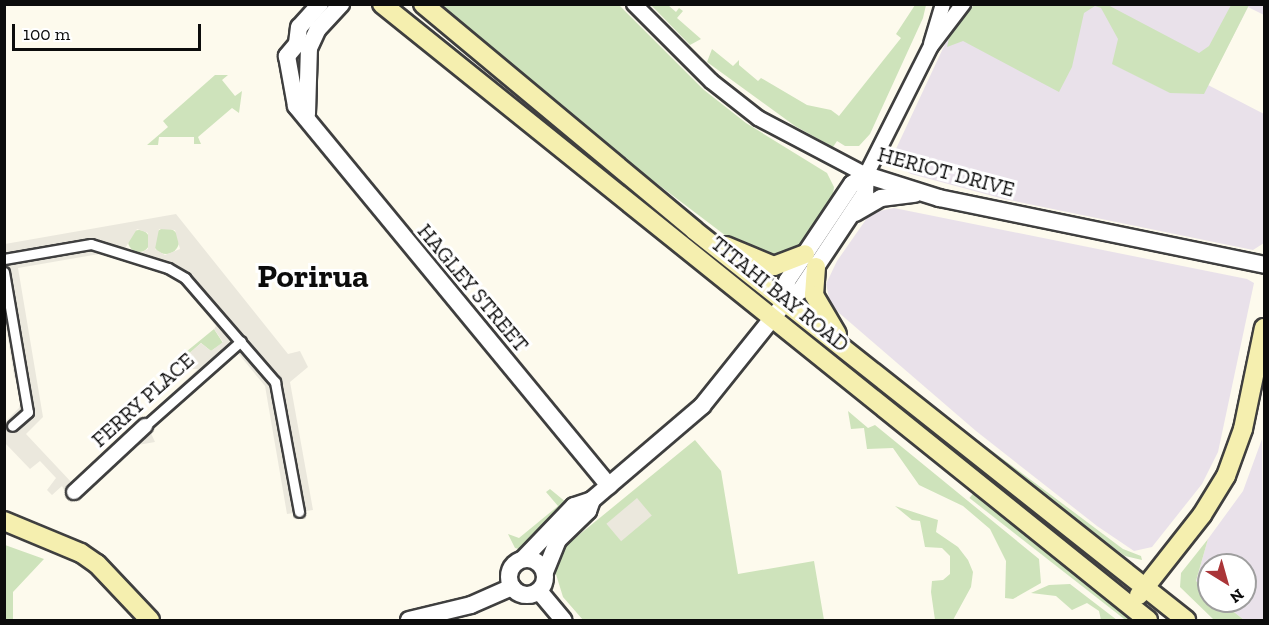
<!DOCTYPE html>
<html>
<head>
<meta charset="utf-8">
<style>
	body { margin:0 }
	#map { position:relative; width:1269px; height:625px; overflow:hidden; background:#fdfaed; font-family:"Zilla Slab",serif }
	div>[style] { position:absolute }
	.industrial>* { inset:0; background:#e9e1ea }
	.green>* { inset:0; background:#cee3bb; transform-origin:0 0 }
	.round { border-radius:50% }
	.plaza>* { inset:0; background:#ebe8dd; transform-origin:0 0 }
	.roads { filter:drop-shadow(2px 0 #3f3f3f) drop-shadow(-2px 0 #3f3f3f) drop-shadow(0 2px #3f3f3f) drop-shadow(0 -2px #3f3f3f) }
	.pedestrian>* { height:9px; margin:-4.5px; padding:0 4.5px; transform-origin:4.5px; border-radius:4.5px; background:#fff }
	.minor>* { height:14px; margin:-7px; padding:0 7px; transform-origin:7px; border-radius:7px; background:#fff }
	.tertiary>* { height:16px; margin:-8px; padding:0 8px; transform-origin:8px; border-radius:8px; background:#fff }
	.tertiary>.ring { margin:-8px; padding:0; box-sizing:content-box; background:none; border:16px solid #fff; border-radius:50% }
	.secondary>* { height:18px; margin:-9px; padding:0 9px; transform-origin:9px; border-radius:9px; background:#f5efaf }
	span { translate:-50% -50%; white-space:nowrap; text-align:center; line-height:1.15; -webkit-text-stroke:6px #fff; paint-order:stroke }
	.street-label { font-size:21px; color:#0c0c0c }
	.town-label { font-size:33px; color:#0c0c0c; font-weight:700 }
	.frame { position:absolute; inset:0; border:6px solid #0c0c0c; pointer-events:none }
	.north { position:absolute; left:1197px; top:553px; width:60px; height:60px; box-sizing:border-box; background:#fff; border:2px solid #9e9e9e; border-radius:50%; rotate:143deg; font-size:16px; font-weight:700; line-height:24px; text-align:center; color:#0c0c0c }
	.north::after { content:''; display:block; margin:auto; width:21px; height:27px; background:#aa3538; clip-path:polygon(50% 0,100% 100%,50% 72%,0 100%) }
	.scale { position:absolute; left:12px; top:24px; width:189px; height:27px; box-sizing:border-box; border:3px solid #0c0c0c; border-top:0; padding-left:8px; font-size:18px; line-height:21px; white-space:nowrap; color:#0c0c0c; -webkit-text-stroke:4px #fff; paint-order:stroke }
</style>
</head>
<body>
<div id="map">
	<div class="industrial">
		<div style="clip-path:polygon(972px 5px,1264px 5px,1264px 15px,1248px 7px,1208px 85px,1264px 114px,1264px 243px,1253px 250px,1004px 199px,911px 174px,899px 167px,895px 151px,945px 44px)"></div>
		<div style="clip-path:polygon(894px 208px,1247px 279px,1254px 283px,1218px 452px,1202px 484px,1152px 547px,1134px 551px,1097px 526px,976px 431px,831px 306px,826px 284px,837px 261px,867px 218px,875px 212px)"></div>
		<div style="clip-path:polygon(1262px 439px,1264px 620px,1244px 620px,1220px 601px,1245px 601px,1245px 565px,1209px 565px,1209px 592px,1196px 581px,1208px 539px,1243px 491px)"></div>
	</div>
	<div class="green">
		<div style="clip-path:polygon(1106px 4px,1199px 53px,1209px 46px,1231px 5px,1249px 5px,1204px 94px,1170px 93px,1112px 64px,1118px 39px,1101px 8px,1095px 6px,1084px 13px,1072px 67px,1059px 92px,963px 41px,947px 47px,951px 30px,974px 5px)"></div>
		<div style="clip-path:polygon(439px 5px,619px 5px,704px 90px,746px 123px,827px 173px,834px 187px,832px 201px,794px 253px,774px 259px,734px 242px,606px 145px)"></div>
		<div style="clip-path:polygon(651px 5px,668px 5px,676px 12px,679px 8px,683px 11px,677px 18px,701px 39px,690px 45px)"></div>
		<div style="clip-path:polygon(915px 5px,926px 5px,923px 18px,870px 134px,859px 146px,845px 146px,837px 141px,833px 147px,795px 126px,707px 62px,712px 49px,733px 66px,739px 60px,739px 65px,758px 81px,761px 78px,807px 105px,831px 110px,839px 116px,901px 38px,896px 34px)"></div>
		<div style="clip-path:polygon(215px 75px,228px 75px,222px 80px,235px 96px,242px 91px,239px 113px,232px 108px,198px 137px,201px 144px,194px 144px,194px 137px,159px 137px,158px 145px,147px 145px,168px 127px,163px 121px)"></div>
		<div class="round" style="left:153px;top:228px;width:26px;height:26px"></div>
		<div class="round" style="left:128px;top:230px;width:22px;height:22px"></div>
		<div style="clip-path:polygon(214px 329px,223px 343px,211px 351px,201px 343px,183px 359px,181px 356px)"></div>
		<div style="clip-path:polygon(875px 385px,1060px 531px,998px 489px,888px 400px)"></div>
		<div style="clip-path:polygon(848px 411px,868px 428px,875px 425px,1039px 559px,1041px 583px,1013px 599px,1005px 598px,1006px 561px,990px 529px,963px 506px,919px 485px,893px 448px,867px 449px,864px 428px,851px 429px)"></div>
		<div style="clip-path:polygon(695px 440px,721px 471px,738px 574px,814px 561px,824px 620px,583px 620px,563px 597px,555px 571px,563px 548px)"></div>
		<div style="clip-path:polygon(979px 441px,1123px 549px,1141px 556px,1142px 560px,1125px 556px,1020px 480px,977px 445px)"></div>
		<div style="clip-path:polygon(550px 489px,567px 503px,522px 550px,515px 548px,508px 534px,519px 538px,558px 506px,546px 492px)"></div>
		<div style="left:975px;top:491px;width:208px;height:9px;rotate:38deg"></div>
		<div style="clip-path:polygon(895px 506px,938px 520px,936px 532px,958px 547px,968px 560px,973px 572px,971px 587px,953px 620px,935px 620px,931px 592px,932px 581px,943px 580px,950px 574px,950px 556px,942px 548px,925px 547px,920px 521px,912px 520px)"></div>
		<div style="clip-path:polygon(1208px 539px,1196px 581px,1209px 592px,1209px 601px,1220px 601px,1244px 620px,1214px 620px,1180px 587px,1181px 573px)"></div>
		<div style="clip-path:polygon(5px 545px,44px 559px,13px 592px,13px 620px,5px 620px)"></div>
		<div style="clip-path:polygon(1070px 584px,1117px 620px,1101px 620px,1099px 611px,1087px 603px,1072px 610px,1056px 596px,1031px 593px,1049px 585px)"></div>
	</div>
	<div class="plaza">
		<div style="clip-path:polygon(evenodd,176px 214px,288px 354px,300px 351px,308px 367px,290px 382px,313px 510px,287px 514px,265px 386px,237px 352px,150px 431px,155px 442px,132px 446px,71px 503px,62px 486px,52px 495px,47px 490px,56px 478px,40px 461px,30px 469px,5px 443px,5px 422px,19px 408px,22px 397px,14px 376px,5px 320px,5px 244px,176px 214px,137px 229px,148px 233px,148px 249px,135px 256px,124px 250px,137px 229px,176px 214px,159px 229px,175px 230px,180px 249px,165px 255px,155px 249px,159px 229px,176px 214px,105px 253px,176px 277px,216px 326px,214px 329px,223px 342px,211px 351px,201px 343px,183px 359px,192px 369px,198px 369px,73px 484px,26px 434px,43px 417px,18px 268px,105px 253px)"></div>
		<div style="left:637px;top:498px;width:23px;height:40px;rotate:50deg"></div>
	</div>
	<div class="roads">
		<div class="pedestrian">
			<div style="left:4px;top:259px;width:88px;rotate:-9.8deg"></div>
			<div style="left:91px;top:244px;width:81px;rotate:17.3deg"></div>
			<div style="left:168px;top:268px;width:20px;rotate:30deg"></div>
			<div style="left:185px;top:278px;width:138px;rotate:49.1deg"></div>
			<div style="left:275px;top:382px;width:132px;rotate:79.5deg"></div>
			<div style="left:4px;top:272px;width:142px;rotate:80.3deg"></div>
			<div style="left:28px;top:412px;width:21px;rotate:139deg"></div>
			<div style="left:145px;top:426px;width:128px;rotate:-41.5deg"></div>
		</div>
		<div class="minor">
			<div style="left:634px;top:4px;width:109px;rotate:45deg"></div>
			<div style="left:711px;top:81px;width:60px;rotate:38.2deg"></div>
			<div style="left:758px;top:118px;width:122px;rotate:27.8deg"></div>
			<div style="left:866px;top:175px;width:144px;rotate:-63.3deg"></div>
			<div style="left:931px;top:46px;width:53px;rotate:-52.7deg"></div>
			<div style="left:931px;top:44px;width:42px;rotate:-73.3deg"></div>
			<div style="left:74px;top:492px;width:97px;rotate:-42.9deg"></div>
		</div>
		<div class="tertiary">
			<div style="left:320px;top:4px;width:31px;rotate:132deg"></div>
			<div style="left:299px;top:27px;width:17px;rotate:97deg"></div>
			<div style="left:297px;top:44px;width:16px;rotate:130deg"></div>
			<div style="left:287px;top:56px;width:51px;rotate:79.8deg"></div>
			<div style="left:296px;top:106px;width:492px;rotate:50.5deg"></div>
			<div style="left:307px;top:114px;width:66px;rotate:-88.3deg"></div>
			<div style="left:309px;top:48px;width:21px;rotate:-65deg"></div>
			<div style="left:318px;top:29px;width:34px;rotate:-47deg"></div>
			<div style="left:866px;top:175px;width:77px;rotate:17.5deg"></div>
			<div style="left:939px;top:198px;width:332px;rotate:11.6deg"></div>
			<div style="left:855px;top:213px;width:30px;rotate:-30deg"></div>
			<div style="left:881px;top:198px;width:34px;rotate:-7deg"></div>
			<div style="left:786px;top:301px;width:20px;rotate:-87deg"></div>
			<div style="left:787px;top:281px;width:117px;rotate:-56.2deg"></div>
			<div style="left:852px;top:184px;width:17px;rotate:-33deg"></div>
			<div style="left:524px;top:558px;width:72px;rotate:-46.1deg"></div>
			<div style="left:574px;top:506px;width:19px;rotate:-18deg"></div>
			<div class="ring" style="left:509px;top:559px;width:20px;height:20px"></div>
			<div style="left:545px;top:572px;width:35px;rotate:-68deg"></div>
			<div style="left:558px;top:540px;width:42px;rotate:-44deg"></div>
			<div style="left:588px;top:511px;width:12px;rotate:-70deg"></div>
			<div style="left:592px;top:500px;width:145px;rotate:-40.5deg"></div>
			<div style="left:702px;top:406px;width:134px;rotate:-51.3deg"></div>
			<div style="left:786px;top:301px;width:17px;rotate:-36deg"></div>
			<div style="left:800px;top:291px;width:118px;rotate:-56.4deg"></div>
			<div style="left:865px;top:193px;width:18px;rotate:-87deg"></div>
			<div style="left:539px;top:591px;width:38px;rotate:50deg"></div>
			<div style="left:409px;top:620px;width:64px;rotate:-13.6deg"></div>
			<div style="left:471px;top:605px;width:45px;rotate:-23.7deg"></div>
		</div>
		<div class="secondary">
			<div style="left:382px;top:4px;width:983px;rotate:38.81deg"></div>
			<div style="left:423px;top:4px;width:353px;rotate:39.8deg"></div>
			<div style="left:694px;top:230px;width:628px;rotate:38.4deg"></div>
			<div style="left:726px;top:246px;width:52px;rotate:22.6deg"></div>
			<div style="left:774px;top:266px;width:33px;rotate:-21deg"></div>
			<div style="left:816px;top:267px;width:28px;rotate:94deg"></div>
			<div style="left:814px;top:295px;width:45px;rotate:59.5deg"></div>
			<div style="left:4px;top:521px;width:83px;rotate:22.6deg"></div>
			<div style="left:81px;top:553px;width:19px;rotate:35deg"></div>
			<div style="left:97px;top:564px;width:77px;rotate:46.6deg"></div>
			<div style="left:1139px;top:595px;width:102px;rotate:-51.8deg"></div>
			<div style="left:1202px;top:515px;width:46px;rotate:-58.4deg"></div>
			<div style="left:1226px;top:476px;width:50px;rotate:-70.1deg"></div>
			<div style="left:1243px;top:429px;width:103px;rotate:-78.3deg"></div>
		</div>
	</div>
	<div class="street-label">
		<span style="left:946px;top:172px;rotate:15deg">HERIOT DRIVE</span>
		<span style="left:473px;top:288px;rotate:50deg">HAGLEY STREET</span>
		<span style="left:780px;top:294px;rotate:39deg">TITAHI BAY ROAD</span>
		<span style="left:143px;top:400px;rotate:-42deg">FERRY PLACE</span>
	</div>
	<div class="town-label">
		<span style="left:313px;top:276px">Porirua</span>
	</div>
	<div class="frame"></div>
	<div class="north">N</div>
	<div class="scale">100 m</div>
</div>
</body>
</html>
